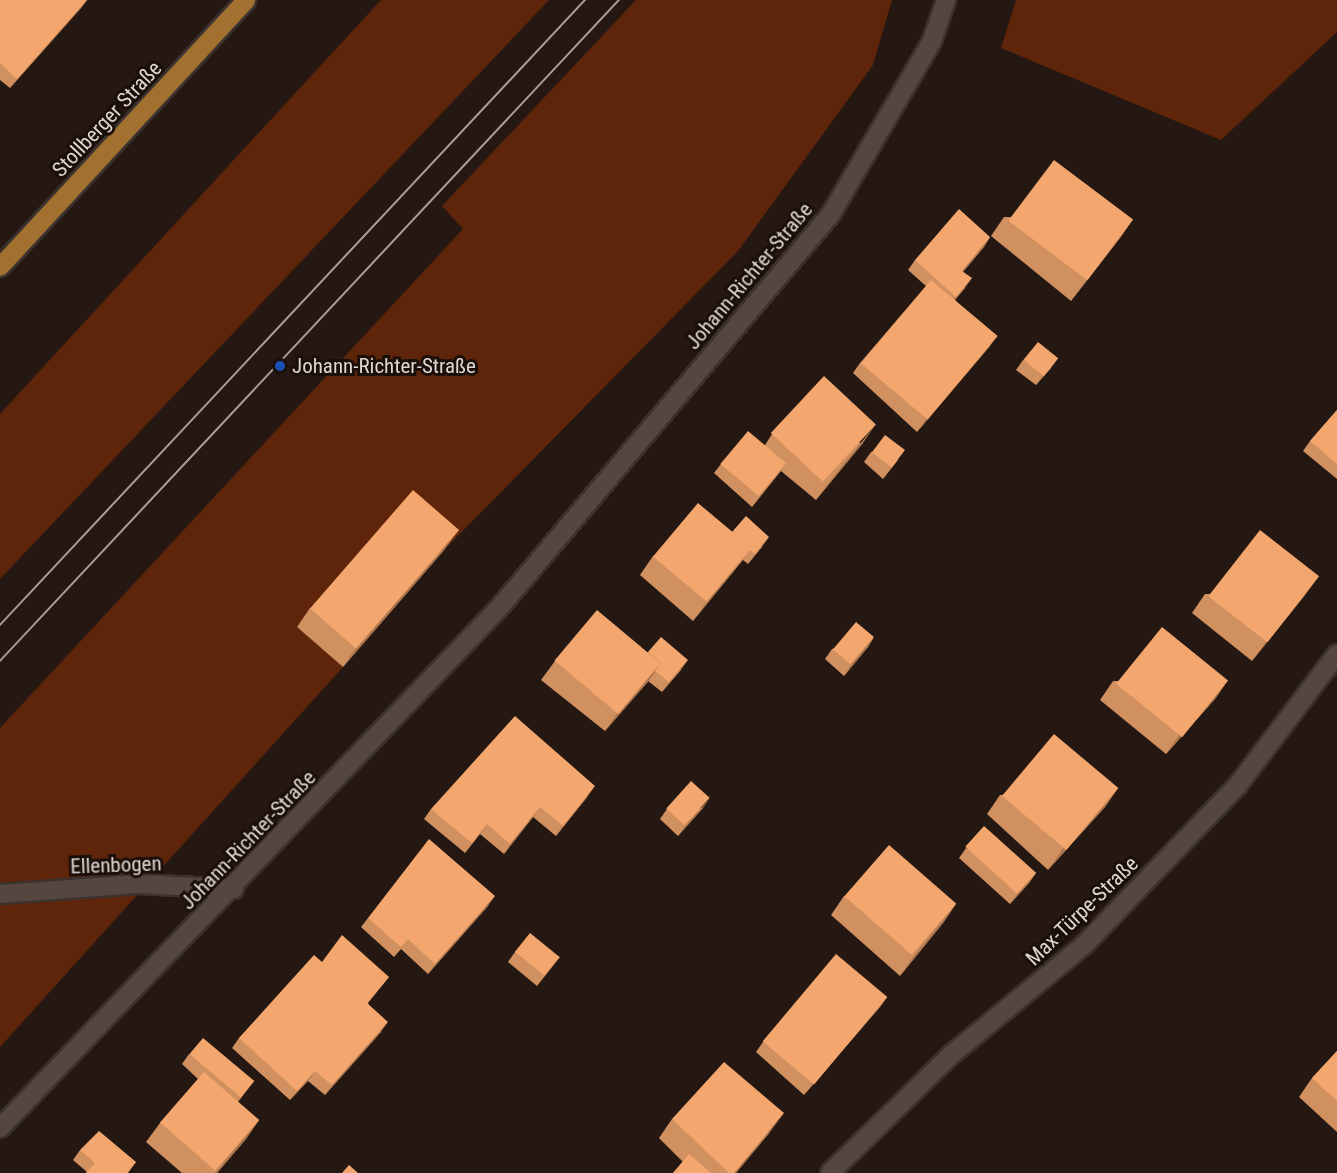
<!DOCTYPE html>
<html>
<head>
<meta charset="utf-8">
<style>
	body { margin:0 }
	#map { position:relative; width:1337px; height:1173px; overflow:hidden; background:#251812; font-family:"Roboto Condensed",sans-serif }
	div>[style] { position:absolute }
	.green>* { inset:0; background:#5f250a }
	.roads { filter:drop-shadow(2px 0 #3b3230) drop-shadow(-2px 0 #3b3230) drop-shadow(0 2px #3b3230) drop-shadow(0 -2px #3b3230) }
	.minor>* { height:18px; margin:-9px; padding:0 9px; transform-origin:9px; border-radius:9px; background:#564640 }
	.major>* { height:18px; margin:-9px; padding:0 9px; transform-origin:9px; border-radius:9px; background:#a2712f }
	.tram>* { height:1.5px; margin:-0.75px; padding:0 0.75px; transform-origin:0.75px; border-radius:0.75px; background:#a99f9a }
	.wall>* { inset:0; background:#d1905f }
	.shaded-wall>* { inset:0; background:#aa754d }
	.building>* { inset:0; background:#f3a76e; transform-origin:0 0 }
	.dots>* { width:16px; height:16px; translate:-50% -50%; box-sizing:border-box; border:3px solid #1b0f0a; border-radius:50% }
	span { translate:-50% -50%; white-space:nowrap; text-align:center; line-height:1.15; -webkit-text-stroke:6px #1b0f0a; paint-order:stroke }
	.street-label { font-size:21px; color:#dfd6d2 }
	.poi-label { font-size:21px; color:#dfd6d2 }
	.left { translate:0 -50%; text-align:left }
</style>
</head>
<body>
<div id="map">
	<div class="green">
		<div style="clip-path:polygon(381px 0,549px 0,0 579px,0 414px)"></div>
		<div style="clip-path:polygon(636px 0,892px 0,873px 65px,738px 251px,445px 549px,399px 510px,297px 627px,343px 667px,0 1047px,0 728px,463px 229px,442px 206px)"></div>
		<div style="clip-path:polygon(1016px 0,1337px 0,1337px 32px,1221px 140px,1001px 48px)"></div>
	</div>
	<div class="roads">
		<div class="minor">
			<div style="left:0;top:894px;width:139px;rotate:-4.1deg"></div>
			<div style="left:139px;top:884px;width:95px;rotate:3deg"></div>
			<div style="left:0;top:1128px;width:722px;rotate:-46.18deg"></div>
			<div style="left:500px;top:607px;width:514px;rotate:-49.89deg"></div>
			<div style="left:831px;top:214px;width:200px;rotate:-59.7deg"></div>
			<div style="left:932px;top:41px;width:43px;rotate:-71.1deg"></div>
			<div style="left:830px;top:1173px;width:169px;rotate:-44.3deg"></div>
			<div style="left:951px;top:1055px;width:174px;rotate:-39.6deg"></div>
			<div style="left:1085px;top:944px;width:221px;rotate:-46.1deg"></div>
			<div style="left:1238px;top:785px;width:164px;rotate:-52.9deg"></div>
		</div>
		<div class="major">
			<div style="left:0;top:267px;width:363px;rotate:-47.3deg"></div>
		</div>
	</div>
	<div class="tram">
		<div style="left:0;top:625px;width:856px;rotate:-46.89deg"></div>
		<div style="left:0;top:661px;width:906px;rotate:-46.88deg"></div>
	</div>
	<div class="wall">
		<div style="clip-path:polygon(0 0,87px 0,81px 8px,10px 88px,0 80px)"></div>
		<div style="clip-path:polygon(1004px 217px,1133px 219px,1120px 238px,1071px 301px,991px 236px)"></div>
		<div style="clip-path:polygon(990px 237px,984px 247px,963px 272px,965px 288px,955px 300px,990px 346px,917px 432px,853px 373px,860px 363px,926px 286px,908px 270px,915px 260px)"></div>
		<div style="clip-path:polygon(1023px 360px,1051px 368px,1036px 385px,1016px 370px)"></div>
		<div style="clip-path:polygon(1337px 410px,1337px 479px,1303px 451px,1310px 441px)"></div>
		<div style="clip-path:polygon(772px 434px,863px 443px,816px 500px,781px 471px,752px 507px,714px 473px,721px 464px,765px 445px)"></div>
		<div style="clip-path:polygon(871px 452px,898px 460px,883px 479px,864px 462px)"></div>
		<div style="clip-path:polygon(732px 532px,762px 547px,748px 564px,743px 560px,693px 621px,640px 575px,653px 556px)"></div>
		<div style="clip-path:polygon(445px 549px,343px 667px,297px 627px,310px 608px)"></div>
		<div style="clip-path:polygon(1205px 594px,1305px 595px,1252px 661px,1192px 613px)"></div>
		<div style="clip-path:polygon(874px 637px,868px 647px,844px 676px,825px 659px,832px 649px)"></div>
		<div style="clip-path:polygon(648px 652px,681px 670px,662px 692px,648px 681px,605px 731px,541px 680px,555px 661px)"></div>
		<div style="clip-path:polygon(1228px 680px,1215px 699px,1166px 754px,1100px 700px,1113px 681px)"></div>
		<div style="clip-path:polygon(1118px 788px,1105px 807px,1048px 870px,987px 814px,1000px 795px)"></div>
		<div style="clip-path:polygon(588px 796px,556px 836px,533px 817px,504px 854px,480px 834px,465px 853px,424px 819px,431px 809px)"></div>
		<div style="clip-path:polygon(703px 808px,678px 836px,660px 819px,667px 809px)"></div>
		<div style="clip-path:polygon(966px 848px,1036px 873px,1029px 883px,1010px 904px,959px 858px)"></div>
		<div style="clip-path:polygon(844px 896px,956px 904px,943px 923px,900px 976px,831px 915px)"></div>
		<div style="clip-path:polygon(488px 906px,428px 974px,401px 949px,394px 957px,361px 927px,368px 918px)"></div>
		<div style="clip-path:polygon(515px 952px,560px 957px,537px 986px,508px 962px)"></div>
		<div style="clip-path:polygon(322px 962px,389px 977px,368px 1003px,381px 1032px,325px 1095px,308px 1081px,290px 1100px,232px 1048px,239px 1038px)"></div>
		<div style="clip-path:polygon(887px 997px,880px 1007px,804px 1095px,756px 1052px,763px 1042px)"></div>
		<div style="clip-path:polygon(1337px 1051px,1337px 1132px,1299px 1097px,1312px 1078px)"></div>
		<div style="clip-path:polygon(189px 1054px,254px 1081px,238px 1102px,259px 1120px,246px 1139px,217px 1173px,182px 1173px,146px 1142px,160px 1123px,198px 1079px,182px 1064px)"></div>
		<div style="clip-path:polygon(672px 1119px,770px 1132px,736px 1173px,673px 1173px,683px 1162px,659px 1138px)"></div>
		<div style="clip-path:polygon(80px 1150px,136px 1162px,128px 1173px,86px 1173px,87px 1172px,73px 1160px)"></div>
	</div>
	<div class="shaded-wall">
		<div style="clip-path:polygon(87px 0,81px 8px,10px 88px,17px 79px)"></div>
		<div style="clip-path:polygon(1133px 219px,1120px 238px,1071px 301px,1085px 282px)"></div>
		<div style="clip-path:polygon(990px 237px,984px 247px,955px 281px,962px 271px)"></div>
		<div style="clip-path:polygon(972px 278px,965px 288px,949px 307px,956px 297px)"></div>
		<div style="clip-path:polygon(997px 336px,990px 346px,917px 432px,924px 422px)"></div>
		<div style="clip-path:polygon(1058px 358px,1051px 368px,1036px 385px,1043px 375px)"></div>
		<div style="clip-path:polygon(876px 424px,863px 443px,816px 500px,830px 481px)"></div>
		<div style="clip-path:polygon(786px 463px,779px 473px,752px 507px,759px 497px)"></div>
		<div style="clip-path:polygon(459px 530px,445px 549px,343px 667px,356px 648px)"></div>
		<div style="clip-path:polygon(769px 537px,762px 547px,748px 564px,755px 554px)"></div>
		<div style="clip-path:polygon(751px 548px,737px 567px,693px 621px,707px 602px)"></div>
		<div style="clip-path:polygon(1319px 576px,1305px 595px,1252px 661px,1266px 642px)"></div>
		<div style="clip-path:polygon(874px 637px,868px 647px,844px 676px,850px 666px)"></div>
		<div style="clip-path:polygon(688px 660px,681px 670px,662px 692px,669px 682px)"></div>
		<div style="clip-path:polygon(661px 663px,648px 682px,605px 731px,618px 712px)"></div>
		<div style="clip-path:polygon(1228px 680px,1215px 699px,1166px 754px,1179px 735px)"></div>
		<div style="clip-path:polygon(595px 786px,588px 796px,556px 836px,563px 826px)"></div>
		<div style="clip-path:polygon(1118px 788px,1105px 807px,1048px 870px,1062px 850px)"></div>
		<div style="clip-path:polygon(710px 798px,703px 808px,678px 836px,685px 826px)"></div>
		<div style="clip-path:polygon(540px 807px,533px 817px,504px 854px,510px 844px)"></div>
		<div style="clip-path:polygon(487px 824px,480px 834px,465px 853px,472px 843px)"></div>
		<div style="clip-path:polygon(1036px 873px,1029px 883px,1010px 904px,1017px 894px)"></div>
		<div style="clip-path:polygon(495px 896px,488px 906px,428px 974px,435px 964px)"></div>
		<div style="clip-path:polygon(956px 904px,943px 923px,900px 976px,913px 957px)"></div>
		<div style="clip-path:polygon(887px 997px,880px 1007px,804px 1095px,811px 1086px)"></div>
		<div style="clip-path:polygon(388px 1022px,381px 1032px,325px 1095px,332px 1085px)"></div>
		<div style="clip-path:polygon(315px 1071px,308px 1081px,290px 1100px,297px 1091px)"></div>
		<div style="clip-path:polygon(784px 1113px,770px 1132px,736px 1173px,734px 1173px)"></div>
		<div style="clip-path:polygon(259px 1120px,246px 1139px,217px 1173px,215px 1173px)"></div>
	</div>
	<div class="building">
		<div style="clip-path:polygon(0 0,87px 0,17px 79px,0 63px)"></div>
		<div style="left:1054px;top:160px;width:99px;height:76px;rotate:37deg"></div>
		<div style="clip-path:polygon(959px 209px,990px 237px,962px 271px,972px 278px,956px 297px,915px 260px)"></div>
		<div style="left:931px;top:280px;width:87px;height:109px;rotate:40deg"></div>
		<div style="left:1038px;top:342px;width:26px;height:23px;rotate:39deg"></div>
		<div style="left:824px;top:376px;width:71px;height:78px;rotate:43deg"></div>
		<div style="clip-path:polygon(1337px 410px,1337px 464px,1310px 441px)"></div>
		<div style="left:748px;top:431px;width:50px;height:43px;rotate:40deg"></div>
		<div style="left:885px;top:435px;width:25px;height:22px;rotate:37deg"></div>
		<div style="left:413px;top:490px;width:61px;height:157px;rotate:41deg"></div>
		<div style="left:698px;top:503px;width:70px;height:70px;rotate:40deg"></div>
		<div style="clip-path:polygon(746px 516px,769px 537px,755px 554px,750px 550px,751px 548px,732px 532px)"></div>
		<div style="left:1260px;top:530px;width:75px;height:84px;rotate:38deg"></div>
		<div style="left:597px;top:610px;width:83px;height:66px;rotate:40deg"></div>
		<div style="left:856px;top:622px;width:23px;height:36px;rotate:40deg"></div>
		<div style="left:1162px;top:627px;width:85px;height:73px;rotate:39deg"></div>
		<div style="clip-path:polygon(661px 637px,688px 660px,669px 682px,655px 671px,661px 663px,648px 652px)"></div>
		<div style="clip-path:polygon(515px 716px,595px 786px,563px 826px,540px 807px,510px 844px,487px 824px,472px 843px,431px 809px)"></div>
		<div style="left:1054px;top:734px;width:84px;height:81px;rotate:40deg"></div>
		<div style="left:691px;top:781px;width:25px;height:37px;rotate:42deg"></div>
		<div style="left:984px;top:826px;width:70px;height:28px;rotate:42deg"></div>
		<div style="clip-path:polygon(429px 839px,495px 896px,435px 964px,408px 939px,401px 947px,368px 918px)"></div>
		<div style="left:889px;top:845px;width:89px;height:68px;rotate:41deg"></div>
		<div style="left:530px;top:933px;width:38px;height:24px;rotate:39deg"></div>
		<div style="clip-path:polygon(342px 935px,389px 977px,367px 1003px,388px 1022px,332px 1085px,315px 1071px,297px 1091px,239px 1038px,314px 955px,322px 962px)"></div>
		<div style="left:836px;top:954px;width:67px;height:114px;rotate:40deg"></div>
		<div style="left:203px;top:1038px;width:67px;height:21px;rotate:40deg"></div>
		<div style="clip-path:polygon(1337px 1051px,1337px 1101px,1312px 1078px)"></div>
		<div style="clip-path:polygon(724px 1062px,784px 1113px,734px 1173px,729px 1173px,672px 1119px)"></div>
		<div style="left:204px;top:1072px;width:73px;height:67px;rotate:41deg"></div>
		<div style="clip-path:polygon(99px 1131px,136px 1162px,127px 1173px,86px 1173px,95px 1163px,80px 1150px)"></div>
		<div style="clip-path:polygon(689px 1154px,711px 1173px,673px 1173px)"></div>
		<div style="clip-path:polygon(349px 1165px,358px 1173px,342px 1173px)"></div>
	</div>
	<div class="dots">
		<div style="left:280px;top:366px;background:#1a4fb4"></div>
	</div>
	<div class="street-label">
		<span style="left:107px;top:119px;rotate:-47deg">Stollberger Straße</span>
		<span style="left:749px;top:276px;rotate:-50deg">Johann-Richter-Straße</span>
		<span style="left:248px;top:840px;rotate:-46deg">Johann-Richter-Straße</span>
		<span style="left:116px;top:865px;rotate:-2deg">Ellenbogen</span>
		<span style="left:1082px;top:911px;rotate:-44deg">Max-Türpe-Straße</span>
	</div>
	<div class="poi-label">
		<span class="left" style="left:292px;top:366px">Johann-Richter-Straße</span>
	</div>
</div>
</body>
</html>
